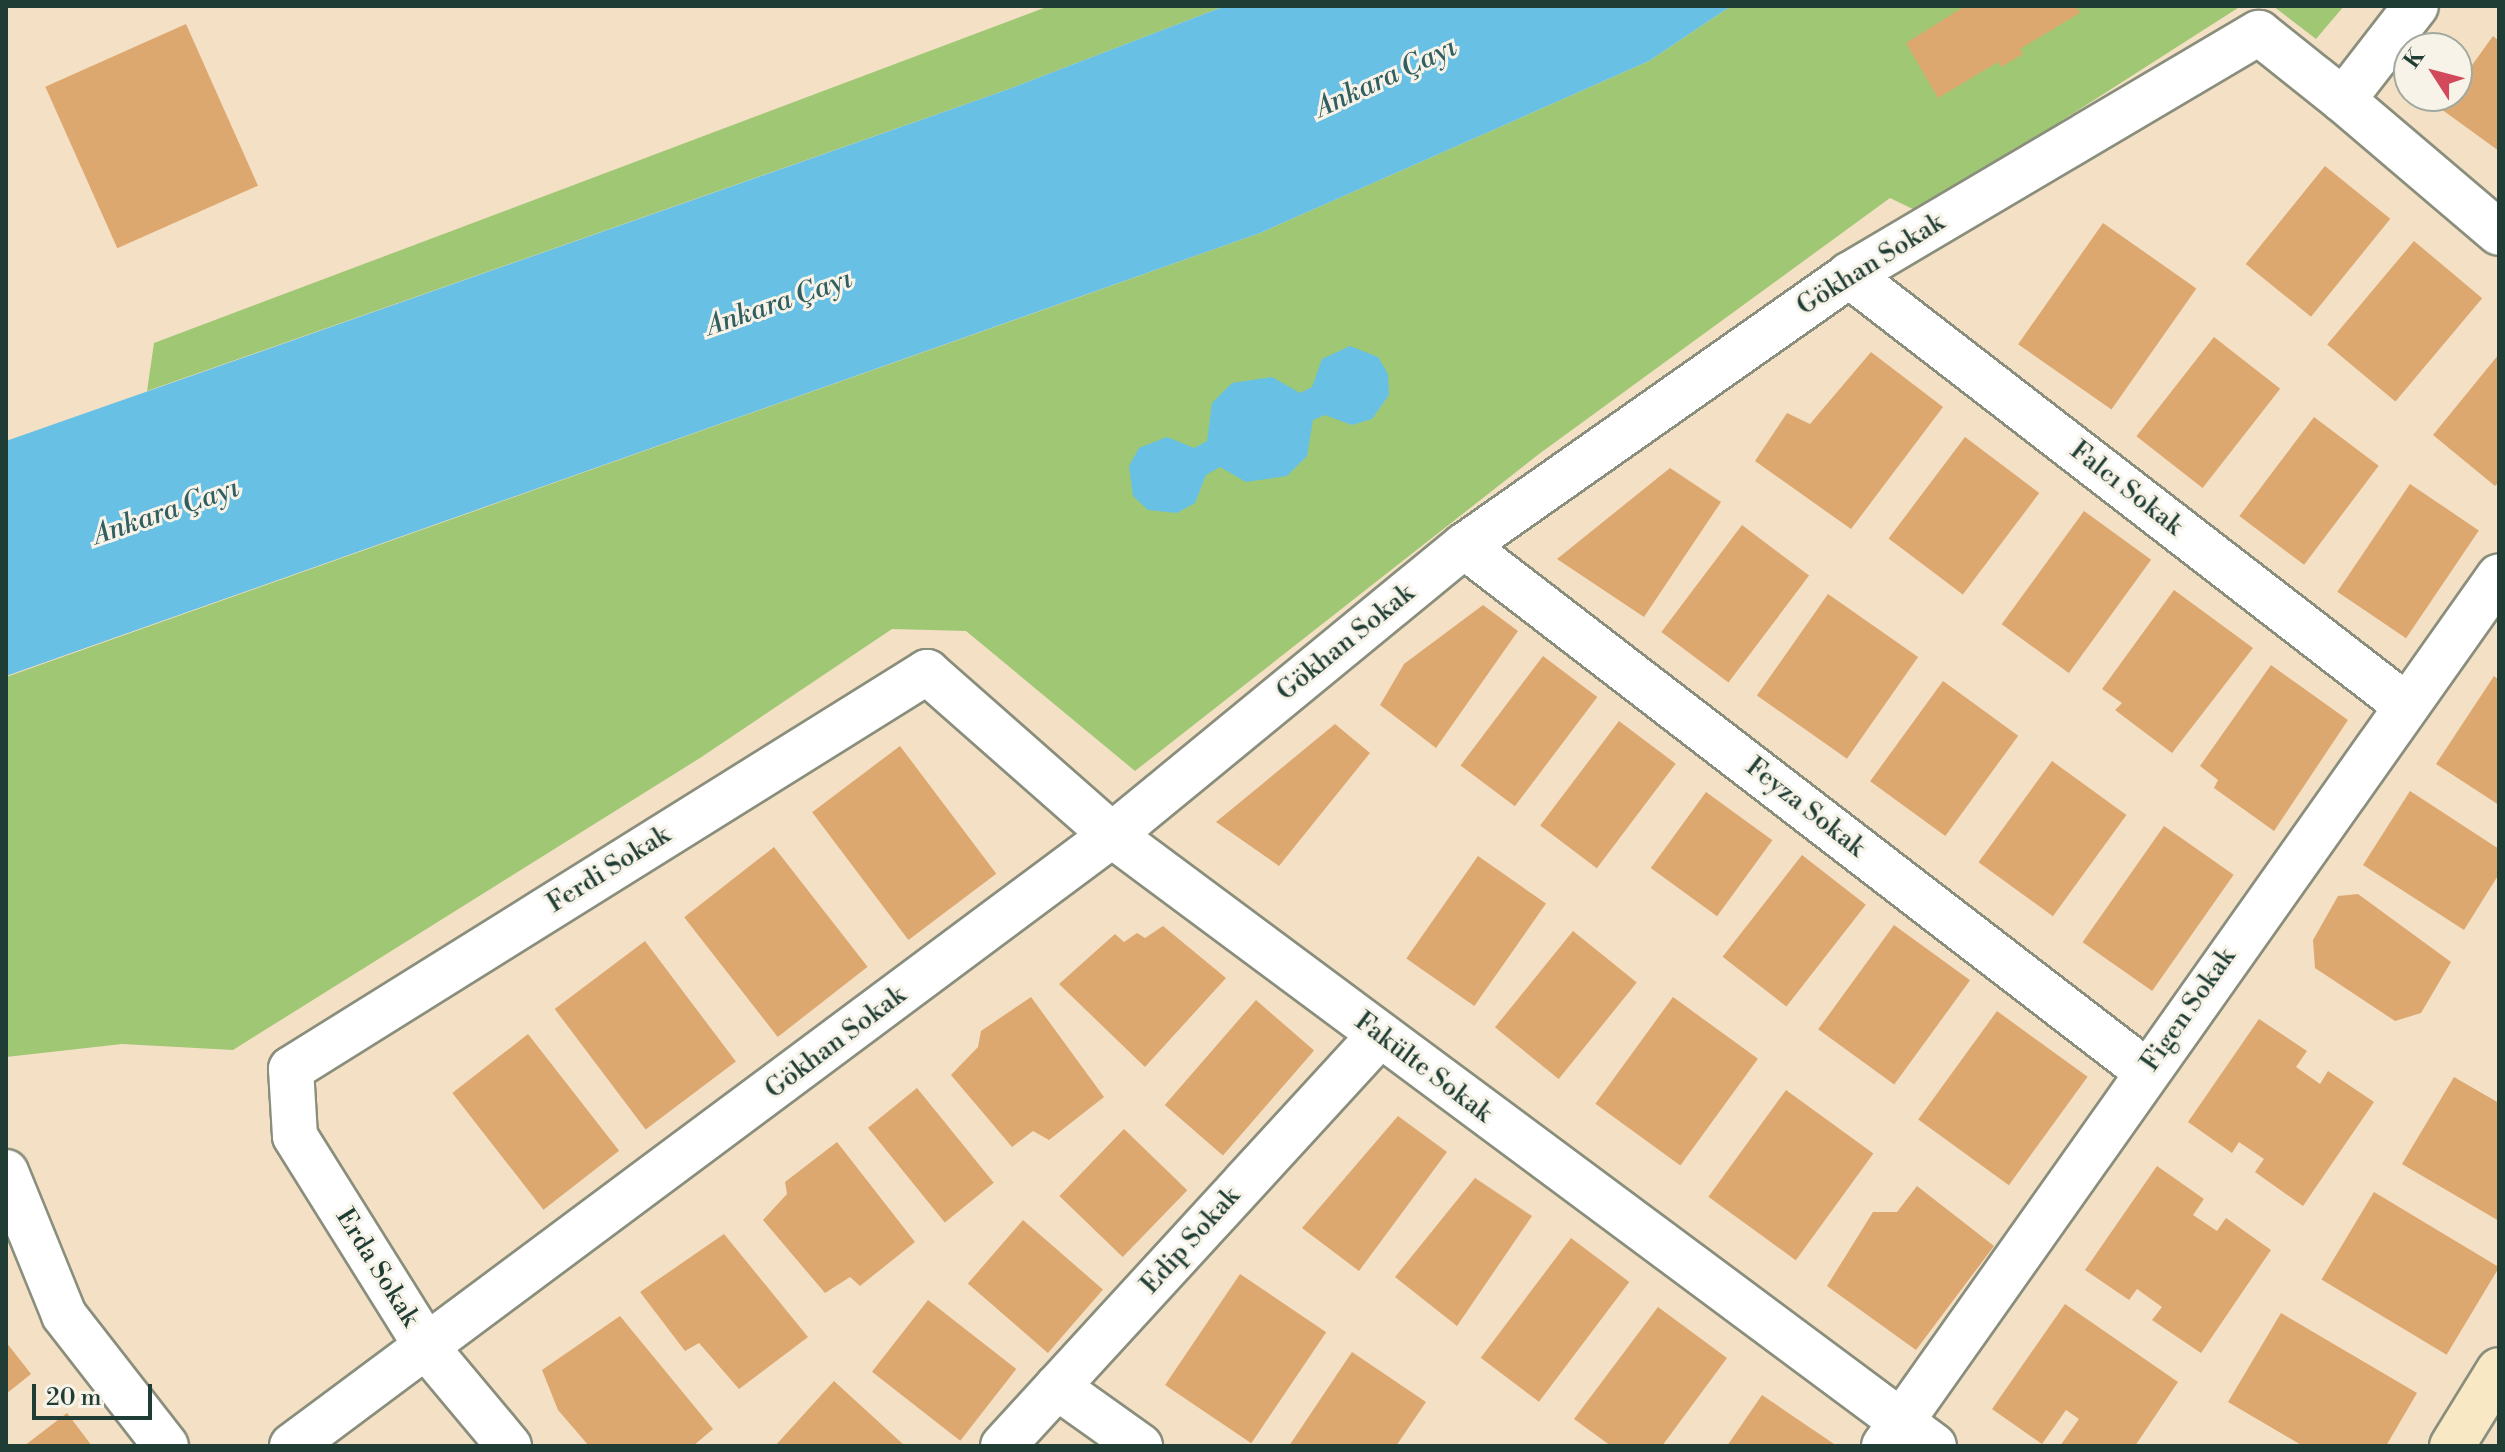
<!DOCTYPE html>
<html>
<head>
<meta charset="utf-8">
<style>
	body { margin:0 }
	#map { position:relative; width:2505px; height:1452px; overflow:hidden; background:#f4e0c5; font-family:"Libre Bodoni",serif }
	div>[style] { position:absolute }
	.green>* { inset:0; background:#a0c874 }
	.water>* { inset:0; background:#68c0e5 }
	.building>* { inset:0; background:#dca870; transform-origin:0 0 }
	.roads { filter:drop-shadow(2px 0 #8a8e7c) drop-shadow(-2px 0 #8a8e7c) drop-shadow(0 2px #8a8e7c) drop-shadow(0 -2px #8a8e7c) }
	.street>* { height:44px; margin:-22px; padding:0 22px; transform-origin:22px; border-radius:22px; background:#fff }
	.secondary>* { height:44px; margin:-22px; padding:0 22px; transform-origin:22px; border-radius:22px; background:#f8e8c3 }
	span { translate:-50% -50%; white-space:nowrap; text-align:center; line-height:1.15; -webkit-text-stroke:6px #f7f3e8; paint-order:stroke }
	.street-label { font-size:26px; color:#1f3d34 }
	.water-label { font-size:28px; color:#315e60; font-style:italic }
	.frame { position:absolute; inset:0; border:8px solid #1f3d34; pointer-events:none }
	.north { position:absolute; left:2393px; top:32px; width:80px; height:80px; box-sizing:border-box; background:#f7f3e8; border:2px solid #a1aaa0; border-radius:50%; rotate:306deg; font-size:22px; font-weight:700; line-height:32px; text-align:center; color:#1f3d34 }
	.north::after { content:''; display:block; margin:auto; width:28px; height:36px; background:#d1495b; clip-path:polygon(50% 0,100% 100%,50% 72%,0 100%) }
	.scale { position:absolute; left:32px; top:1384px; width:120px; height:36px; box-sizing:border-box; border:4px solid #1f3d34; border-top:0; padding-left:10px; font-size:24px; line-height:28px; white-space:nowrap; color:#1f3d34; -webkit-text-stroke:6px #f7f3e8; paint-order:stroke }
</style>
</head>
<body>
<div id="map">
	<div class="green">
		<div style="clip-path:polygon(1049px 6px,1225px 6px,1009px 89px,147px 391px,154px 343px)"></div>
		<div style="clip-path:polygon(1731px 6px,2241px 6px,1919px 212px,1890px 198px,1539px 454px,1135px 771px,966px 631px,892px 629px,700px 758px,233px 1050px,122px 1044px,6px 1057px,6px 677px,1260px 233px,1649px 61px)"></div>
		<div style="clip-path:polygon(2273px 6px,2344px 6px,2316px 39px)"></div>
	</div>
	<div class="water">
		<div style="clip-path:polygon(1225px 6px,1731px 6px,1649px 61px,1260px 233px,6px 676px,6px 441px,1009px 89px)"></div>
		<div style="clip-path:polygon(1350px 346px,1378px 357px,1388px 374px,1389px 395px,1372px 419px,1352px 425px,1325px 415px,1313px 420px,1307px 456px,1287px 476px,1246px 482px,1220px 467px,1206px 475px,1195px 503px,1177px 513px,1148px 510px,1133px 496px,1129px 466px,1139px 448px,1167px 437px,1194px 448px,1207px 441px,1212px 403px,1232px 383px,1272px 377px,1300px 393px,1312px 387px,1322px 359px)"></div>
	</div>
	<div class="building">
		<div style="clip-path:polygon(1965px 6px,2076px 6px,2080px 13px,2020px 49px,2023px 54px,2001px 67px,1998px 62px,1938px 98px,1906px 43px)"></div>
		<div style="left:186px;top:24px;width:177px;height:154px;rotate:66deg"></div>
		<div style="clip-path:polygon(2493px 36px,2499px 41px,2499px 151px,2441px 109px,2450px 96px,2457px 96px,2457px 86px)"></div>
		<div style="left:2325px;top:166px;width:84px;height:126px;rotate:39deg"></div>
		<div style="left:2103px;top:223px;width:114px;height:148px;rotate:35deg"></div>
		<div style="left:2414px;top:241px;width:89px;height:135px;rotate:40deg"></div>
		<div style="left:2214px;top:337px;width:84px;height:126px;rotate:38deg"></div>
		<div style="clip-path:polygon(1871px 352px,1943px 407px,1851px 529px,1755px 461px,1787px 413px,1810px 424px)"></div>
		<div style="clip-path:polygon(2499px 354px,2499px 482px,2495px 486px,2433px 435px)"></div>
		<div style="left:2314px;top:417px;width:81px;height:124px;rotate:37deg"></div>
		<div style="left:1965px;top:437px;width:93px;height:127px;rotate:37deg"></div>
		<div style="clip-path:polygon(1670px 468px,1721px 502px,1644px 617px,1557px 559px)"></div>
		<div style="left:2410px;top:484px;width:83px;height:130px;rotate:34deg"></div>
		<div style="left:2084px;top:511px;width:83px;height:140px;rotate:36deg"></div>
		<div style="left:1742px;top:525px;width:84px;height:134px;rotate:37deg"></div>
		<div style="clip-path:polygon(2174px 590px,2253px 648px,2172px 753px,2115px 710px,2122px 703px,2102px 689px)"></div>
		<div style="left:1828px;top:594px;width:110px;height:124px;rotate:35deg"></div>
		<div style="clip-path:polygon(1483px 605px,1518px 631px,1436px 748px,1380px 705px,1404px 664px)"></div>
		<div style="left:1543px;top:656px;width:68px;height:137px;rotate:37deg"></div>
		<div style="clip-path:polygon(2271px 665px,2348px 720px,2274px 831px,2214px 788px,2218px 780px,2200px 766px)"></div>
		<div style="clip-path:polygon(2494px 676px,2499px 680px,2499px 805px,2436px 764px)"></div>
		<div style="left:1943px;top:681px;width:93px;height:124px;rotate:36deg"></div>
		<div style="left:1619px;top:721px;width:71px;height:131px;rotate:37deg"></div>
		<div style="clip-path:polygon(1335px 724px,1370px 753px,1279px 866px,1216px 822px)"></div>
		<div style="left:900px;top:746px;width:160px;height:110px;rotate:53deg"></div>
		<div style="left:2052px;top:761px;width:92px;height:125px;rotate:36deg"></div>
		<div style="clip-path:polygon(2410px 791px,2499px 849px,2499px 874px,2464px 930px,2363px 865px)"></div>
		<div style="left:1706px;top:792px;width:82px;height:94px;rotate:36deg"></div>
		<div style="left:2164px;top:826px;width:85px;height:142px;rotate:35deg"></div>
		<div style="left:774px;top:847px;width:152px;height:114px;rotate:52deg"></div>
		<div style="left:1802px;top:855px;width:81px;height:129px;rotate:38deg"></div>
		<div style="left:1478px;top:856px;width:83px;height:125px;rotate:35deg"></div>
		<div style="clip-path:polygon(2358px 894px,2451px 962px,2421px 1013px,2395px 1021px,2315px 968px,2313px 940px,2338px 896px)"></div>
		<div style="left:1894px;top:925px;width:94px;height:129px;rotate:36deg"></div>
		<div style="clip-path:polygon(1163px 926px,1226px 978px,1145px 1067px,1059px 984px,1115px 934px,1124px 942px,1137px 933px,1145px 938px)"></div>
		<div style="left:1573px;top:931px;width:82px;height:124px;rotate:39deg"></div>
		<div style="left:645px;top:941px;width:151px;height:113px;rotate:53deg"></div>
		<div style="clip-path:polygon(1031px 997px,1104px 1097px,1049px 1140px,1033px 1131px,1012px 1147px,951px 1075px,978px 1047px,981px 1031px)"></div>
		<div style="left:1673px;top:997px;width:105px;height:132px;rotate:36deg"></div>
		<div style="left:1256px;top:1000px;width:77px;height:139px;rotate:41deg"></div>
		<div style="left:1997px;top:1011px;width:112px;height:134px;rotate:36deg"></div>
		<div style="clip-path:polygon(2259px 1019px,2307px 1051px,2296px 1067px,2320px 1084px,2328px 1071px,2374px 1102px,2303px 1206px,2255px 1172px,2264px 1159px,2239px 1142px,2232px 1153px,2188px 1122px)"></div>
		<div style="left:528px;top:1034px;width:148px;height:96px;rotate:52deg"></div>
		<div style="clip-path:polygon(2454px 1077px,2499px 1103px,2499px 1221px,2402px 1164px)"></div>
		<div style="left:917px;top:1088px;width:122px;height:63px;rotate:51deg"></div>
		<div style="left:1786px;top:1090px;width:108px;height:132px;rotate:36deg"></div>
		<div style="clip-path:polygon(1398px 1116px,1447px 1152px,1359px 1271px,1302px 1228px)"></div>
		<div style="left:1124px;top:1129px;width:88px;height:93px;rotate:44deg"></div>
		<div style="clip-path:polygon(837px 1142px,915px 1242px,860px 1286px,850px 1277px,825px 1293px,763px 1220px,787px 1194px,785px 1182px)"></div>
		<div style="clip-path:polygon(2157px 1166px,2204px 1199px,2193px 1215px,2217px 1231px,2226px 1218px,2271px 1250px,2201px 1353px,2152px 1320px,2162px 1307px,2137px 1289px,2129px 1300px,2085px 1270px)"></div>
		<div style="clip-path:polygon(1475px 1178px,1532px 1216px,1457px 1326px,1395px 1277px)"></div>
		<div style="clip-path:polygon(1917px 1186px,1994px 1246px,1916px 1350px,1827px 1286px,1873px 1212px,1897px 1212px)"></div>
		<div style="left:2374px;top:1192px;width:146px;height:102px;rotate:31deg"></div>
		<div style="left:1023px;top:1220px;width:106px;height:84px;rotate:41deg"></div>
		<div style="clip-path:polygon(724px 1234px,808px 1337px,739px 1389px,699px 1343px,685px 1351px,640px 1292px)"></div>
		<div style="left:1571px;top:1238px;width:73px;height:150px;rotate:37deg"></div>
		<div style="left:1240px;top:1274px;width:104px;height:134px;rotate:34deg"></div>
		<div style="left:928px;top:1300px;width:112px;height:91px;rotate:38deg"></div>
		<div style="clip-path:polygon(2065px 1304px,2178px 1382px,2135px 1446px,2060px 1446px,2079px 1419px,2066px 1410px,2042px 1444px,1992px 1409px)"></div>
		<div style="clip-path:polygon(1658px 1307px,1727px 1358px,1662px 1446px,1611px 1446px,1574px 1419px)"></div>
		<div style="clip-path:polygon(2281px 1313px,2417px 1393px,2386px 1446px,2303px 1446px,2228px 1402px)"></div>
		<div style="clip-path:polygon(620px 1316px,713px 1429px,693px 1446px,589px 1446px,558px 1410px,542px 1370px)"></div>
		<div style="clip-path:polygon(6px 1342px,31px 1374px,6px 1394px)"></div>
		<div style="clip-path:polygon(1352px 1352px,1426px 1402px,1396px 1446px,1289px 1446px)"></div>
		<div style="clip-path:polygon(834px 1381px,905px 1446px,775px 1446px)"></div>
		<div style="clip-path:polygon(1762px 1395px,1837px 1446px,1727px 1446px)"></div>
		<div style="clip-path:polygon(67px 1413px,92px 1446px,24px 1446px)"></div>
	</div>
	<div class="roads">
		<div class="street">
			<div style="left:2343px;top:100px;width:205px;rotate:40.4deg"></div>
			<div style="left:1849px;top:275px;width:701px;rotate:37.7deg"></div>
			<div style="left:1464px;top:546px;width:861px;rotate:37.59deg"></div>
			<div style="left:6px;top:1172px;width:154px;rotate:67.9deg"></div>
			<div style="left:64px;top:1315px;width:166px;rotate:52.1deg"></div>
			<div style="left:1057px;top:1387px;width:102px;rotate:35.4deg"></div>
			<div style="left:292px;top:1446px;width:1023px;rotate:-36.69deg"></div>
			<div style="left:1112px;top:835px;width:455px;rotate:-39.4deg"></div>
			<div style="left:1464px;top:546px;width:471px;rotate:-35.1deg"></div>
			<div style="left:1849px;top:275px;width:476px;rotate:-30.6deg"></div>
			<div style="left:2259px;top:33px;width:107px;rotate:38.6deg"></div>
			<div style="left:2343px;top:100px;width:119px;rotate:-52.2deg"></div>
			<div style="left:509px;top:1446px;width:126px;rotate:-129.9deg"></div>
			<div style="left:428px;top:1349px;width:251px;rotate:-122deg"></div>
			<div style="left:295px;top:1136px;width:67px;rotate:-93.4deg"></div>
			<div style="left:291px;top:1069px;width:750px;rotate:-31.97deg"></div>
			<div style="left:927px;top:672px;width:247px;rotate:41.4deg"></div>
			<div style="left:1112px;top:835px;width:1024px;rotate:36.62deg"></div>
			<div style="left:1003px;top:1446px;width:556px;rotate:-47.48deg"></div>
			<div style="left:1884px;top:1446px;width:1065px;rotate:-54.74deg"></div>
		</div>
		<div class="secondary">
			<div style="left:2452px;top:1446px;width:89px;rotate:-58.3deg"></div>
		</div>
	</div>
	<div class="street-label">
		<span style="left:1871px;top:265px;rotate:-32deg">Gökhan Sokak</span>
		<span style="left:2126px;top:489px;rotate:38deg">Falcı Sokak</span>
		<span style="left:1346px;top:643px;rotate:-39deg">Gökhan Sokak</span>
		<span style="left:1805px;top:808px;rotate:38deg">Feyza Sokak</span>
		<span style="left:609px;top:870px;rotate:-32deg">Ferdi Sokak</span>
		<span style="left:2189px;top:1010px;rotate:-55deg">Figen Sokak</span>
		<span style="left:836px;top:1043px;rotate:-37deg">Gökhan Sokak</span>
		<span style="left:1423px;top:1068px;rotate:37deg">Fakülte Sokak</span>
		<span style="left:1191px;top:1241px;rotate:-48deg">Edip Sokak</span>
		<span style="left:377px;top:1268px;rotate:58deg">Erda Sokak</span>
	</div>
	<div class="water-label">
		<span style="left:1386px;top:78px;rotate:-25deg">Ankara Çayı</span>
		<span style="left:779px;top:303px;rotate:-19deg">Ankara Çayı</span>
		<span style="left:166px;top:512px;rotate:-19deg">Ankara Çayı</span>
	</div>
	<div class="frame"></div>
	<div class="north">K</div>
	<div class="scale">20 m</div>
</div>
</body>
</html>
